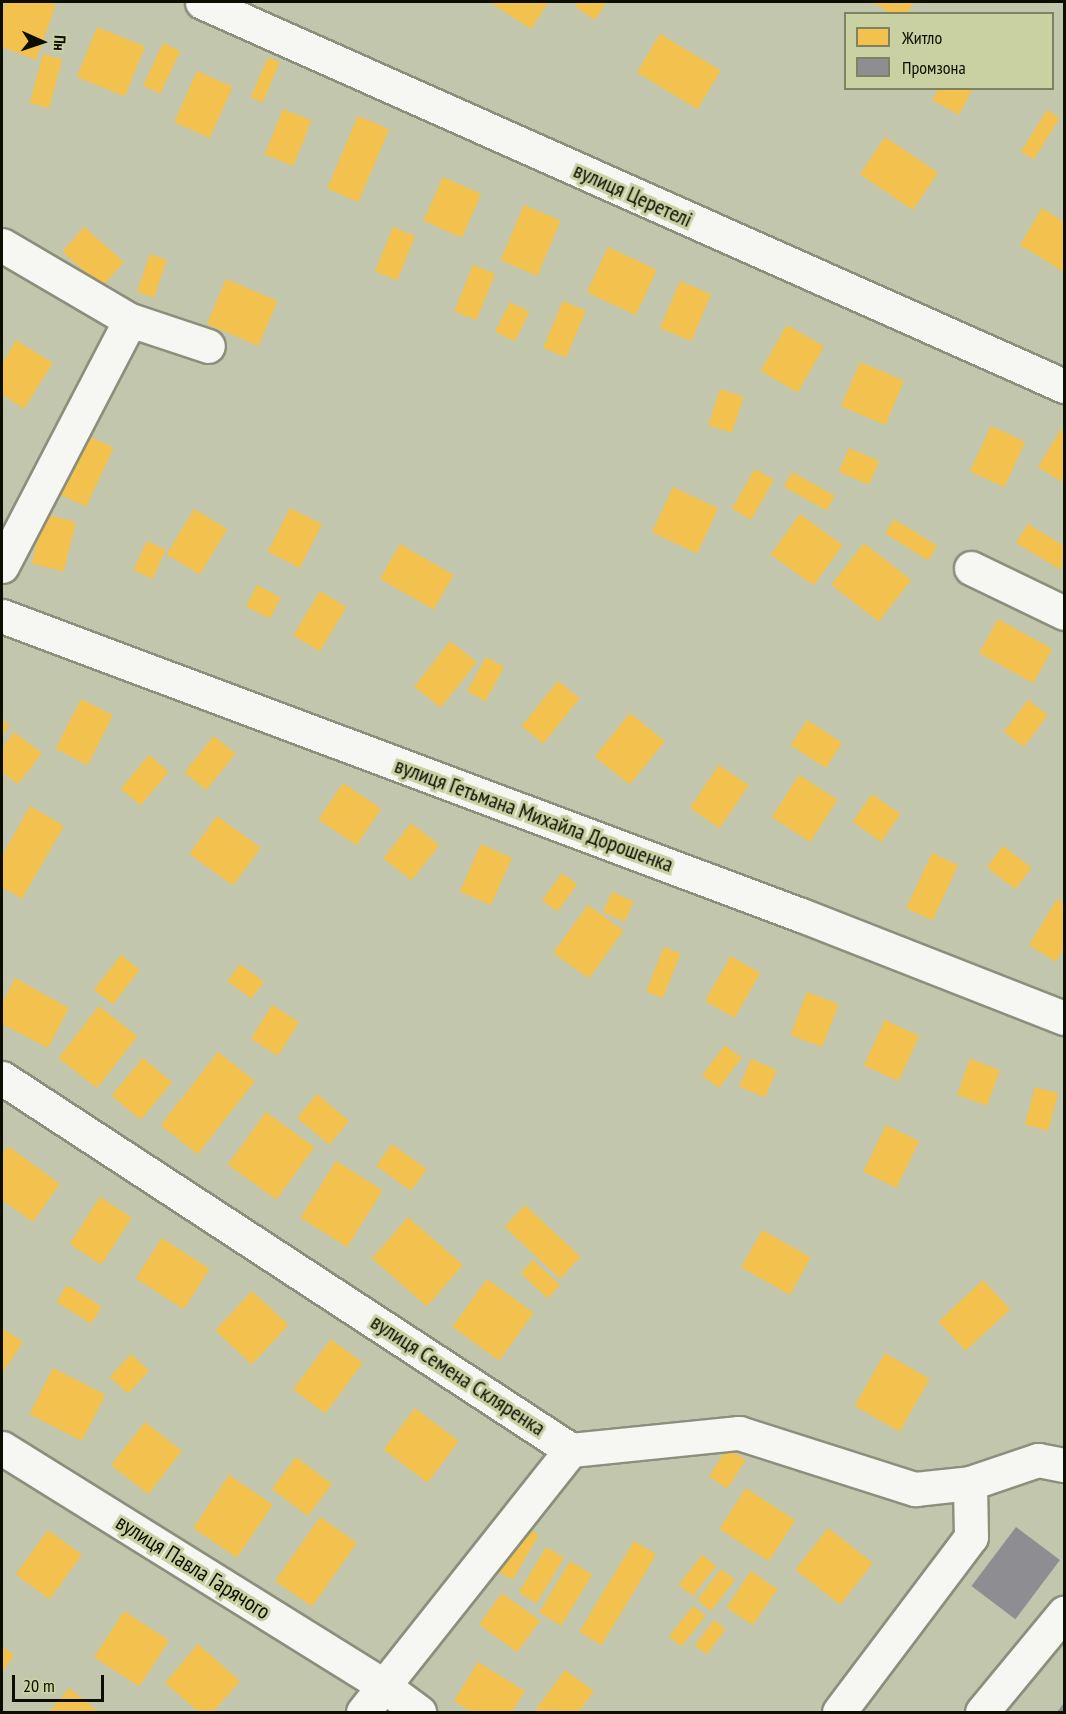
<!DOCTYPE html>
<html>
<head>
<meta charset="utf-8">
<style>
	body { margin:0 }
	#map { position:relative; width:1066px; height:1714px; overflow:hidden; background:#c2c6ac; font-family:"PT Sans Narrow",sans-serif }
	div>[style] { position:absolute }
	.homes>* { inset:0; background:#f2c14e; transform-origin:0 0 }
	.industry>* { inset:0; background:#8d8d92; transform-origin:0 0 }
	.roads { filter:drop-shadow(2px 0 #8c8f7c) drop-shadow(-2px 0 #8c8f7c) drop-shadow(0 2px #8c8f7c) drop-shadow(0 -2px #8c8f7c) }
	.minor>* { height:33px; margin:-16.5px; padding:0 16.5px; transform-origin:16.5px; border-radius:16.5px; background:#f6f6f3 }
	span { translate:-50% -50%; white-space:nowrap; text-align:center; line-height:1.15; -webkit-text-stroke:6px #c9d0a2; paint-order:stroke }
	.street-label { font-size:22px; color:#0c0e01 }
	.frame { position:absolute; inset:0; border:3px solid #0c0e01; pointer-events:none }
	.legend { position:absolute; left:844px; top:12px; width:210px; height:78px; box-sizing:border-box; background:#c9d0a2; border:2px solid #7d8262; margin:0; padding:8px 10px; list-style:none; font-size:18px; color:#0c0e01 }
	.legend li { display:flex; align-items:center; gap:12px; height:30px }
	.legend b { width:30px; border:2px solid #7d8262 }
	.north { position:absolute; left:12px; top:12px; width:60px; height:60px; -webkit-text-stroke:4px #c9d0a2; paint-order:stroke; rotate:93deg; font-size:16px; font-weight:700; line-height:24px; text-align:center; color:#0c0e01 }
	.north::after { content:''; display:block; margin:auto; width:21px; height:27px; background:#0c0e01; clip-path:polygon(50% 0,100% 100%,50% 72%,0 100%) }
	.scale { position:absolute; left:12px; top:1675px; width:92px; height:27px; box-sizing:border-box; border:3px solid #0c0e01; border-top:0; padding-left:8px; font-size:18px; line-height:21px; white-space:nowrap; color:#0c0e01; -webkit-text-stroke:4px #c9d0a2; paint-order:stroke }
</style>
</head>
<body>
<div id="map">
	<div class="homes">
		<div style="clip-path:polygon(6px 2px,46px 2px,56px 5px,36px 60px,2px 47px,2px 13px)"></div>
		<div style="clip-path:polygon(489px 2px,549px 2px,531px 29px)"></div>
		<div style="clip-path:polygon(578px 2px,607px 2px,595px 20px,575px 7px)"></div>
		<div style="clip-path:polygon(872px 2px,914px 2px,907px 14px,892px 14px)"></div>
		<div style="left:97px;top:27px;width:52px;height:54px;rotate:22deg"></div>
		<div style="left:660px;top:34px;width:71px;height:45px;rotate:31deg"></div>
		<div style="left:163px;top:43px;width:19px;height:47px;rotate:25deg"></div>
		<div style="left:43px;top:54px;width:20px;height:51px;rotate:15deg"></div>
		<div style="left:268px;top:57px;width:13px;height:44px;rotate:23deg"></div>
		<div style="left:197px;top:71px;width:39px;height:56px;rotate:24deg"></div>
		<div style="clip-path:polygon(939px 88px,973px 88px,959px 115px,932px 100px)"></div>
		<div style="left:283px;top:109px;width:31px;height:49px;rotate:22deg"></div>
		<div style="left:1047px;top:110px;width:15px;height:49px;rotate:32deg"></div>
		<div style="left:358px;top:116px;width:34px;height:79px;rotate:23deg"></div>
		<div style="left:885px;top:137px;width:64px;height:45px;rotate:34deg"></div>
		<div style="left:443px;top:177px;width:42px;height:48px;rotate:24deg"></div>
		<div style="left:524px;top:205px;width:40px;height:60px;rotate:23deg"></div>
		<div style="clip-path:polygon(1042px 208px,1064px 222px,1064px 272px,1020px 245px)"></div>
		<div style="left:84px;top:227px;width:53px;height:33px;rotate:41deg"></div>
		<div style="left:393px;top:227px;width:24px;height:48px;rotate:22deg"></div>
		<div style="left:608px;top:247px;width:54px;height:50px;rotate:25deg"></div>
		<div style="left:150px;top:254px;width:18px;height:40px;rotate:19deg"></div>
		<div style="left:473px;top:265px;width:24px;height:50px;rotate:22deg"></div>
		<div style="left:226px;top:279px;width:56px;height:49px;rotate:23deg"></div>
		<div style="left:680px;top:281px;width:34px;height:51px;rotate:23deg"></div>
		<div style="left:563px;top:301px;width:25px;height:51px;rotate:23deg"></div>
		<div style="left:510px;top:302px;width:22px;height:33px;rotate:27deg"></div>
		<div style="left:787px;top:325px;width:43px;height:53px;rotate:30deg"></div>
		<div style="clip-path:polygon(16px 340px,53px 363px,24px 409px,2px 394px,2px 364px)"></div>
		<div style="left:860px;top:362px;width:48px;height:48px;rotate:23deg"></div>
		<div style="left:720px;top:389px;width:25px;height:38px;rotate:18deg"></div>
		<div style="left:991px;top:426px;width:38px;height:50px;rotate:25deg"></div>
		<div style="clip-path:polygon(1061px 429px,1064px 431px,1064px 483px,1038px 467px)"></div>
		<div style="left:82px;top:433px;width:35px;height:65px;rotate:25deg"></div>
		<div style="left:849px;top:448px;width:33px;height:26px;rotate:23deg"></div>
		<div style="left:755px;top:469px;width:22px;height:46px;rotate:30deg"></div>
		<div style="left:792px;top:472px;width:49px;height:17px;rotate:29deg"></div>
		<div style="left:673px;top:487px;width:50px;height:50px;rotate:25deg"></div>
		<div style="left:290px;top:508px;width:36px;height:49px;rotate:27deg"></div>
		<div style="left:194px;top:509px;width:39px;height:53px;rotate:31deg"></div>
		<div style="left:44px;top:514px;width:33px;height:51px;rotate:14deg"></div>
		<div style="left:800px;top:514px;width:53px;height:50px;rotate:36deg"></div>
		<div style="left:894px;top:519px;width:51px;height:17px;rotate:32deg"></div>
		<div style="clip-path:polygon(1028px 524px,1064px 546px,1061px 570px,1016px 543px)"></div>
		<div style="left:147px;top:541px;width:21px;height:32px;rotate:25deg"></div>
		<div style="left:864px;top:543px;width:60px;height:53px;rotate:38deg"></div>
		<div style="left:400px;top:544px;width:62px;height:40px;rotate:30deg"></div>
		<div style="left:257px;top:585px;width:27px;height:24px;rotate:28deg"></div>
		<div style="left:320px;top:591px;width:31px;height:52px;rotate:31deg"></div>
		<div style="left:998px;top:619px;width:62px;height:39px;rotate:29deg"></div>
		<div style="left:450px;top:641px;width:34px;height:58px;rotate:38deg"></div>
		<div style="left:486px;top:657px;width:21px;height:39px;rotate:29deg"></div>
		<div style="left:558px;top:681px;width:28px;height:58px;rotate:39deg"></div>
		<div style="left:81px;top:699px;width:36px;height:56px;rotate:27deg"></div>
		<div style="left:1028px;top:700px;width:25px;height:40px;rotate:37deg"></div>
		<div style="left:630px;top:713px;width:45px;height:56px;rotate:39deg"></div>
		<div style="clip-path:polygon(2px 718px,10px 726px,2px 736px)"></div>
		<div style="left:807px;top:720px;width:42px;height:30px;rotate:33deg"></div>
		<div style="clip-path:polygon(14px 732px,42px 753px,18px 784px,2px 772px,2px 748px)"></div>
		<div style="left:214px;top:736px;width:28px;height:47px;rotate:39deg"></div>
		<div style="left:149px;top:755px;width:26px;height:44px;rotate:40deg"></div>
		<div style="left:719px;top:765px;width:36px;height:52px;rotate:34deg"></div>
		<div style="left:799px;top:775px;width:46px;height:50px;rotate:33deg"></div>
		<div style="left:343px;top:783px;width:46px;height:44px;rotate:34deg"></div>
		<div style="left:872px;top:794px;width:35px;height:34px;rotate:35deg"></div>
		<div style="clip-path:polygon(30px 806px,64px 826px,22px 899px,2px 887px,2px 856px)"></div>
		<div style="left:217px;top:816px;width:54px;height:47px;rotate:36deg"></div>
		<div style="left:411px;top:823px;width:36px;height:45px;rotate:38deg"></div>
		<div style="left:481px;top:844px;width:34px;height:52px;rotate:24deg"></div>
		<div style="left:1003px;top:846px;width:36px;height:27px;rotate:37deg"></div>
		<div style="left:932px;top:853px;width:29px;height:61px;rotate:25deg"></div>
		<div style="left:562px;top:873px;width:19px;height:34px;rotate:36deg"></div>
		<div style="left:612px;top:892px;width:24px;height:22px;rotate:24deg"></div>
		<div style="clip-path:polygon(1057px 899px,1064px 904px,1064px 949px,1056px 962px,1029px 945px)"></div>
		<div style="left:588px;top:905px;width:44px;height:59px;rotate:36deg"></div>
		<div style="left:664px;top:947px;width:18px;height:48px;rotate:22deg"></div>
		<div style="left:121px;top:955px;width:24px;height:44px;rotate:38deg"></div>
		<div style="left:731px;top:956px;width:34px;height:52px;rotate:30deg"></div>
		<div style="left:240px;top:964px;width:30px;height:21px;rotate:37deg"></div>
		<div style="clip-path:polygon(15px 978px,69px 1008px,48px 1048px,2px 1024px,2px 1004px)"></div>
		<div style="left:807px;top:992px;width:34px;height:46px;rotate:21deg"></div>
		<div style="left:272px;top:1005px;width:32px;height:40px;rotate:32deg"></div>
		<div style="left:99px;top:1006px;width:49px;height:66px;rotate:38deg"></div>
		<div style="left:885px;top:1020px;width:38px;height:50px;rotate:25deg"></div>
		<div style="left:725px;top:1045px;width:21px;height:38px;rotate:37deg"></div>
		<div style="left:218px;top:1052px;width:47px;height:93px;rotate:38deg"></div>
		<div style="left:143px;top:1058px;width:38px;height:49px;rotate:40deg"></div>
		<div style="left:751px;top:1059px;width:28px;height:30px;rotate:23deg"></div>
		<div style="left:970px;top:1059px;width:32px;height:38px;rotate:20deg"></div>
		<div style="left:1035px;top:1087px;width:24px;height:39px;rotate:15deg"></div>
		<div style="left:317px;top:1094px;width:42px;height:31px;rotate:40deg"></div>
		<div style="left:266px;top:1112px;width:60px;height:65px;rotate:36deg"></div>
		<div style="left:886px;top:1125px;width:37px;height:52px;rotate:26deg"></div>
		<div style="left:392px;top:1144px;width:43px;height:27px;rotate:36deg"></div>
		<div style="clip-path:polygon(8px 1146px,60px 1184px,33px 1222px,2px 1200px,2px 1155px)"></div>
		<div style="left:336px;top:1161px;width:55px;height:67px;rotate:32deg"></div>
		<div style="left:100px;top:1197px;width:38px;height:56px;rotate:33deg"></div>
		<div style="left:525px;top:1205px;width:76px;height:30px;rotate:43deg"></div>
		<div style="left:408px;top:1217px;width:73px;height:55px;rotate:41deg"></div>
		<div style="left:762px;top:1230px;width:56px;height:43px;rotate:29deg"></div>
		<div style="left:162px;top:1238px;width:57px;height:48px;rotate:33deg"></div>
		<div style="left:533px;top:1260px;width:37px;height:18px;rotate:43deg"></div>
		<div style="left:487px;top:1279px;width:58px;height:59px;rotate:36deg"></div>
		<div style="left:983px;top:1280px;width:40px;height:61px;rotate:47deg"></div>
		<div style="left:67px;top:1285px;width:41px;height:20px;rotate:32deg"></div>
		<div style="left:252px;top:1291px;width:50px;height:54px;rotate:43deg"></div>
		<div style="clip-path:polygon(2px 1328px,23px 1342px,2px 1374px)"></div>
		<div style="left:331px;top:1339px;width:40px;height:63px;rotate:37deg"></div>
		<div style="left:885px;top:1353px;width:52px;height:61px;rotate:30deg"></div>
		<div style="left:131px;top:1354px;width:25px;height:31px;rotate:43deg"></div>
		<div style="left:53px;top:1368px;width:59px;height:52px;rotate:27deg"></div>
		<div style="left:415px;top:1408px;width:55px;height:52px;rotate:37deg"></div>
		<div style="left:145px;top:1422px;width:47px;height:55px;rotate:38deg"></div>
		<div style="left:727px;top:1448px;width:22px;height:34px;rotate:32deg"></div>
		<div style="left:296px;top:1457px;width:45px;height:40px;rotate:37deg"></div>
		<div style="left:229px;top:1475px;width:53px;height:64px;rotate:34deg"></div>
		<div style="left:746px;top:1488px;width:59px;height:49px;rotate:33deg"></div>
		<div style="left:320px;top:1517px;width:45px;height:78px;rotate:35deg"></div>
		<div style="left:518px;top:1523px;width:24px;height:52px;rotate:30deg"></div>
		<div style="left:828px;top:1528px;width:57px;height:53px;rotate:38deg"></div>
		<div style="left:48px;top:1530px;width:42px;height:55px;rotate:36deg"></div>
		<div style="left:634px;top:1541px;width:26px;height:106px;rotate:31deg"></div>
		<div style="left:546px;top:1547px;width:21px;height:53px;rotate:31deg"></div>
		<div style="left:702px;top:1555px;width:18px;height:38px;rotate:38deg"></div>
		<div style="left:570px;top:1561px;width:26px;height:60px;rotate:31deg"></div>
		<div style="left:721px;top:1569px;width:18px;height:39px;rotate:38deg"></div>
		<div style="left:751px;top:1571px;width:32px;height:44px;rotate:34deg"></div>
		<div style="left:502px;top:1593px;width:47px;height:39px;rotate:36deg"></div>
		<div style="left:693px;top:1606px;width:16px;height:39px;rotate:38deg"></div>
		<div style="left:124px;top:1611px;width:54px;height:55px;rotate:33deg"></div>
		<div style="left:714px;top:1620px;width:15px;height:32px;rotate:37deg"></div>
		<div style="clip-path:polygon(198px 1644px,240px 1681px,213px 1712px,199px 1712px,165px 1683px)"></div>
		<div style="clip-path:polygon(2px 1646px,14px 1655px,2px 1673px)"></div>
		<div style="clip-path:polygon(478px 1662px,525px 1691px,512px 1712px,472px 1712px,454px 1701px)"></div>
		<div style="clip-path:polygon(565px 1670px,594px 1691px,579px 1712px,534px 1712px)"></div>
		<div style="clip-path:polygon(69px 1688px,99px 1712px,49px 1712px)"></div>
	</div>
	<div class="industry">
		<div style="left:1016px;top:1527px;width:55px;height:74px;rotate:37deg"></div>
		<div style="clip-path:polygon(1064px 1703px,1064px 1712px,1057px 1712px)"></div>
	</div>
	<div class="roads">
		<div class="minor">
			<div style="left:202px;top:2px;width:944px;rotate:24.01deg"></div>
			<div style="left:2px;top:245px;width:148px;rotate:30.4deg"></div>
			<div style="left:130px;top:320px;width:82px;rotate:18.4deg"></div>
			<div style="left:2px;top:566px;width:277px;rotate:-62.5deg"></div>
			<div style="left:971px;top:568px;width:103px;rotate:25.8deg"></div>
			<div style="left:2px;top:616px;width:853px;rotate:20.52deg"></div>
			<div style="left:801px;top:915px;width:282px;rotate:21.4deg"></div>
			<div style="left:2px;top:1078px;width:680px;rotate:33.18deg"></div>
			<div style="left:571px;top:1450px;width:169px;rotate:-5.8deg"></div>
			<div style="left:739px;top:1433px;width:185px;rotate:17.7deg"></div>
			<div style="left:915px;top:1489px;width:55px;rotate:-6.2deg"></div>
			<div style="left:970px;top:1483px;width:72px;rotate:-18.7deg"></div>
			<div style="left:1038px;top:1460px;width:26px;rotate:11deg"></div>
			<div style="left:2px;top:1448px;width:450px;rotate:31.9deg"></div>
			<div style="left:384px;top:1686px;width:44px;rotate:36.6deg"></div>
			<div style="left:363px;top:1712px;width:335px;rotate:-51.6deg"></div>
			<div style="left:839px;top:1712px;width:219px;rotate:-53deg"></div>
			<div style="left:971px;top:1537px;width:54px;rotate:-91.1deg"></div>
			<div style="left:982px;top:1712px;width:129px;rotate:-50.4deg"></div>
		</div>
	</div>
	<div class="street-label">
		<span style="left:633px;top:195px;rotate:24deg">вулиця Церетелі</span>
		<span style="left:534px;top:815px;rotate:20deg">вулиця Гетьмана Михайла Дорошенка</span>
		<span style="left:458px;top:1375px;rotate:33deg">вулиця Семена Скляренка</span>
		<span style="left:193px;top:1567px;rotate:32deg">вулиця Павла Гарячого</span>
	</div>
	<div class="frame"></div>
	<ul class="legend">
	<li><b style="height:16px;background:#f2c14e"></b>Житло</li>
	<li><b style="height:16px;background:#8d8d92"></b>Промзона</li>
	</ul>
	<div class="north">Пн</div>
	<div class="scale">20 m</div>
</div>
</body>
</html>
